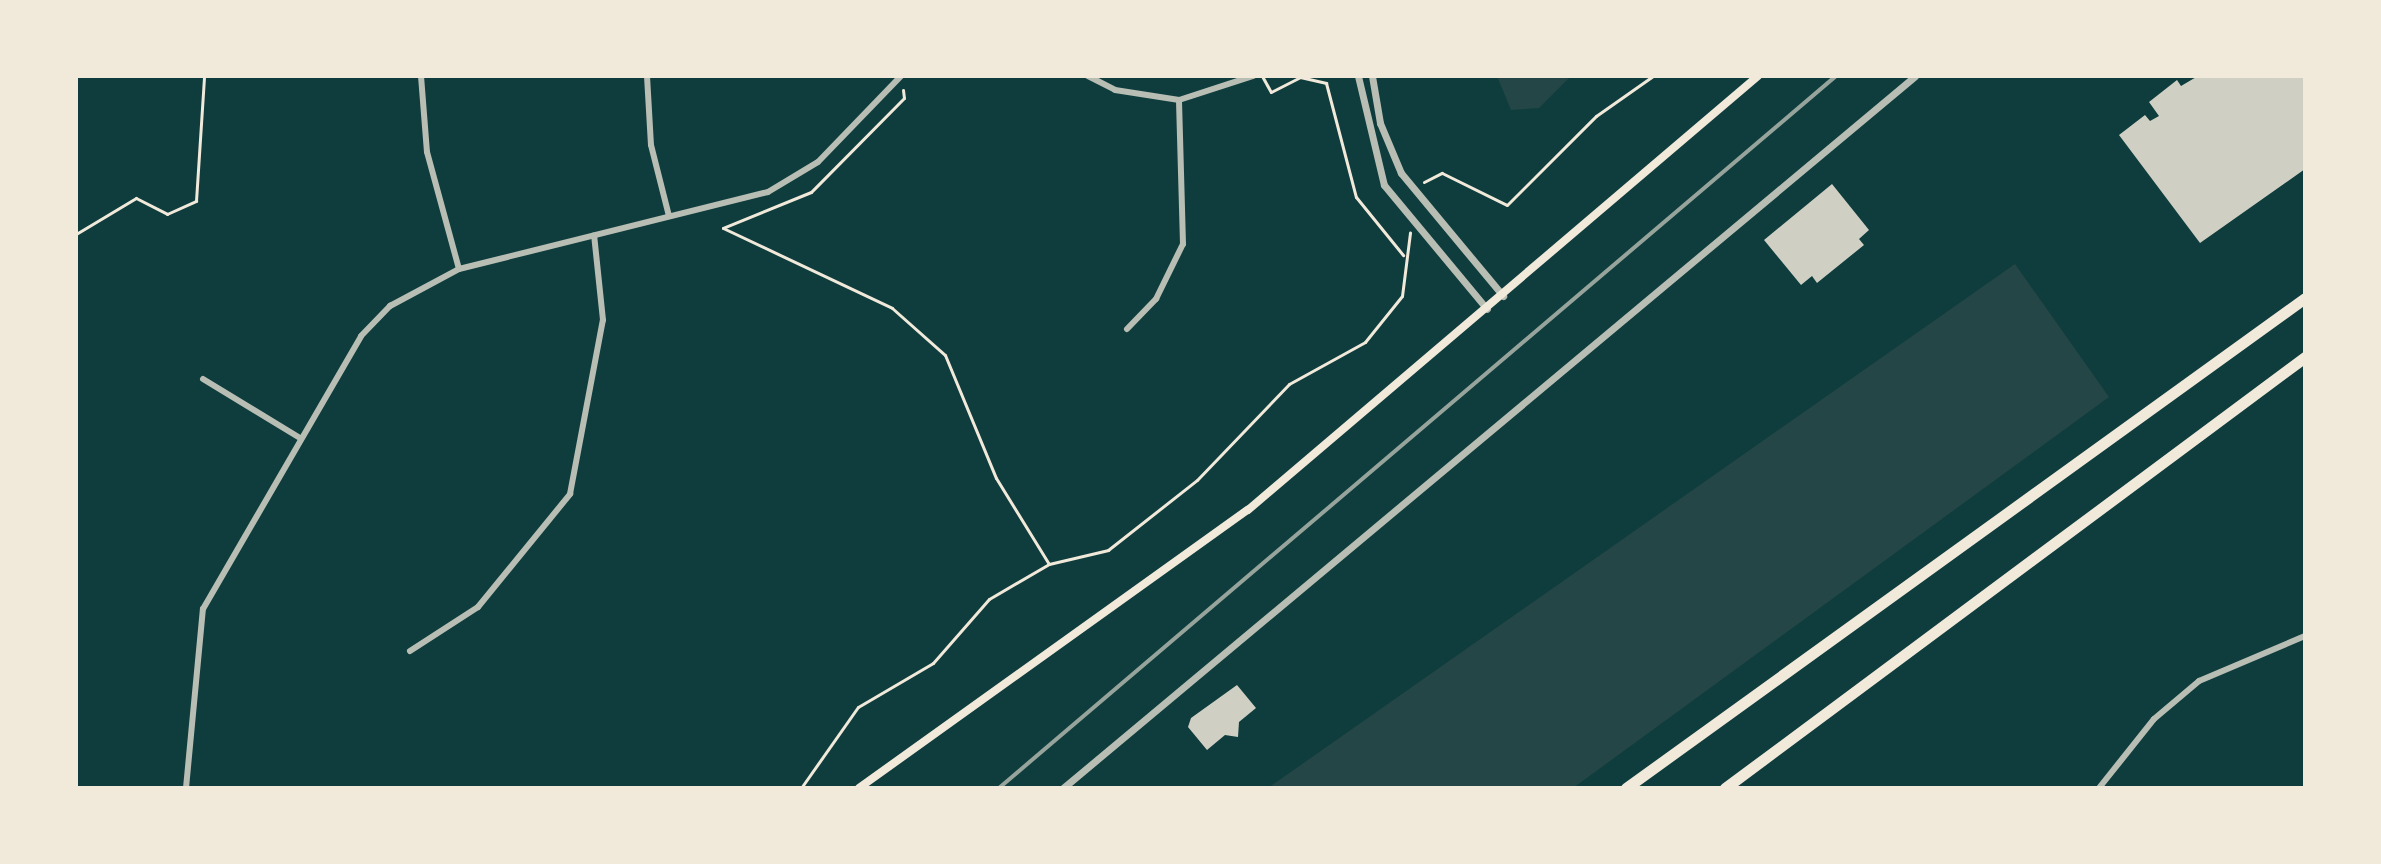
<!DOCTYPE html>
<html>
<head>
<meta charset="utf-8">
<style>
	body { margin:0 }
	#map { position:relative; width:2381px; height:864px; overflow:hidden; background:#0f3d3e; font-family:"PT Serif",serif }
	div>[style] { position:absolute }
	.green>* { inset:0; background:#244646 }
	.building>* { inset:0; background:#cfcfc3 }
	.path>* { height:3px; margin:-1.5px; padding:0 1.5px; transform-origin:1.5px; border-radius:1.5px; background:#f1e9da }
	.minor>* { height:6px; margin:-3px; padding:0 3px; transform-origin:3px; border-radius:3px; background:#b8beb3 }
	.tertiary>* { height:7px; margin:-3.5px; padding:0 3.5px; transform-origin:3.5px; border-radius:3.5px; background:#b8beb3 }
	.secondary>* { height:8px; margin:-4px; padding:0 4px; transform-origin:4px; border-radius:4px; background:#f1e9da }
	.motorway>* { height:11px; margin:-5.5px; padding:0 5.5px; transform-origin:5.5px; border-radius:5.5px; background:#f1e9da }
	.rail>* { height:4px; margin:-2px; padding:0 2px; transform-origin:2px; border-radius:2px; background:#97a49c }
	span { translate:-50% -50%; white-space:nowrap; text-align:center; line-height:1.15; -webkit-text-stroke:7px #f1e9da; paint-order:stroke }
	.frame { position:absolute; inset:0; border:78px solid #f1e9da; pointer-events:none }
</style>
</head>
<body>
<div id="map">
	<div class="green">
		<div style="clip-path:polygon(1497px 76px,1571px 76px,1539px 108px,1511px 110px)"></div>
		<div style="clip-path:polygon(2015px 264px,2109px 397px,1573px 788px,1268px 788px)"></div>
	</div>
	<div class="building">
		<div style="clip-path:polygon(2198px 76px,2305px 76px,2305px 169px,2200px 243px,2119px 135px,2145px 115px,2150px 121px,2159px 116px,2149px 102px,2177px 80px,2181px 86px)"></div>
		<div style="clip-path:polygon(1832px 184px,1869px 230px,1859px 239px,1864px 245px,1817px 283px,1812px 276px,1801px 285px,1764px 240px)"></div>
		<div style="clip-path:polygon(1237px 685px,1256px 708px,1239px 722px,1238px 737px,1225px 735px,1207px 750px,1188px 727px,1191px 718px)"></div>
	</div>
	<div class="path">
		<div style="left:1262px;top:76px;width:18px;rotate:61deg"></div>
		<div style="left:1271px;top:92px;width:33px;rotate:-27deg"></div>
		<div style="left:1300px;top:77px;width:27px;rotate:13deg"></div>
		<div style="left:1326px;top:83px;width:118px;rotate:75.3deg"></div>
		<div style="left:1356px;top:197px;width:75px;rotate:51deg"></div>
		<div style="left:903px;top:90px;width:8px;rotate:83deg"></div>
		<div style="left:904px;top:98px;width:132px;rotate:134.7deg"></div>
		<div style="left:811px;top:192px;width:95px;rotate:157.8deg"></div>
		<div style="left:723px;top:228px;width:187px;rotate:25.3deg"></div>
		<div style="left:892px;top:308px;width:71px;rotate:41.6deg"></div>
		<div style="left:945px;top:355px;width:133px;rotate:67.5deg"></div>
		<div style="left:996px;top:478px;width:101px;rotate:58.4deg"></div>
		<div style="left:1424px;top:182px;width:20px;rotate:-27deg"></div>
		<div style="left:1442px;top:173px;width:72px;rotate:26.2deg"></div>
		<div style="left:1507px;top:205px;width:126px;rotate:-45deg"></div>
		<div style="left:1596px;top:116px;width:70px;rotate:-35.1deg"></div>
		<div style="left:76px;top:234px;width:70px;rotate:-31deg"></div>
		<div style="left:136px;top:198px;width:35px;rotate:27deg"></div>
		<div style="left:167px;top:214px;width:32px;rotate:-24deg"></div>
		<div style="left:196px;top:201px;width:125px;rotate:-86.3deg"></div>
		<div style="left:801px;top:788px;width:99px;rotate:-54.9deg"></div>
		<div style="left:858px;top:707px;width:87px;rotate:-30.4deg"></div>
		<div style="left:933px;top:663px;width:85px;rotate:-48.8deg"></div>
		<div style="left:989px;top:599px;width:69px;rotate:-30.3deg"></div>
		<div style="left:1049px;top:564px;width:61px;rotate:-13.3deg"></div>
		<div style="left:1108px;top:550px;width:113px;rotate:-38.2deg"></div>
		<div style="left:1197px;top:480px;width:133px;rotate:-46.2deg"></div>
		<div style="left:1289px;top:384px;width:87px;rotate:-28.9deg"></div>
		<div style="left:1365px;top:342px;width:59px;rotate:-51.2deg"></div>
		<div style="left:1402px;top:296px;width:64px;rotate:-82.8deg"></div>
	</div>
	<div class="minor">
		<div style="left:421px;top:76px;width:76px;rotate:85.5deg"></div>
		<div style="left:427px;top:152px;width:121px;rotate:74.7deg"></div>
		<div style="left:647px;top:76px;width:69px;rotate:86.7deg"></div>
		<div style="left:651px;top:145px;width:73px;rotate:75.8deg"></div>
		<div style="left:1088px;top:76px;width:30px;rotate:27deg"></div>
		<div style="left:1115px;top:90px;width:65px;rotate:8.9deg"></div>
		<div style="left:1179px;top:100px;width:78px;rotate:-18deg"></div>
		<div style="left:1127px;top:329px;width:42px;rotate:-46deg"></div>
		<div style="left:1156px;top:299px;width:61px;rotate:-63.9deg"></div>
		<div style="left:1183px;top:244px;width:144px;rotate:-91.6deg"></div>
		<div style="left:203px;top:379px;width:114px;rotate:31.3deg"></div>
		<div style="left:410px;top:651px;width:81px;rotate:-32.9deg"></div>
		<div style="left:478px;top:607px;width:146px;rotate:-50.8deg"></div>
		<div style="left:570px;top:494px;width:177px;rotate:-79.3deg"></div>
		<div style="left:603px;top:320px;width:85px;rotate:-96deg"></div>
		<div style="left:186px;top:788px;width:180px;rotate:-84.6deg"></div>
		<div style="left:203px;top:609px;width:315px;rotate:-59.9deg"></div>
		<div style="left:361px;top:336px;width:42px;rotate:-46deg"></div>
		<div style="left:390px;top:306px;width:78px;rotate:-28.2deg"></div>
		<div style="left:459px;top:269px;width:318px;rotate:-14deg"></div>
		<div style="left:768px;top:192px;width:58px;rotate:-31deg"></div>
		<div style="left:818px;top:162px;width:120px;rotate:-46deg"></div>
		<div style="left:2099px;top:788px;width:88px;rotate:-51.4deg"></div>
		<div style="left:2154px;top:719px;width:59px;rotate:-40.2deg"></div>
		<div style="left:2199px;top:681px;width:115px;rotate:-23deg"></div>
	</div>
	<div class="tertiary">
		<div style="left:1358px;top:76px;width:112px;rotate:76.6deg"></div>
		<div style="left:1384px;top:185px;width:161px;rotate:50.3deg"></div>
		<div style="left:1372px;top:76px;width:48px;rotate:80.3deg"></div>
		<div style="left:1380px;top:123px;width:54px;rotate:67.2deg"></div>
		<div style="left:1401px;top:173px;width:160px;rotate:50.3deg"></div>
		<div style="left:1063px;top:788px;width:1110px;rotate:-39.88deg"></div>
	</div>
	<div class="secondary">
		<div style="left:859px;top:788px;width:478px;rotate:-35.6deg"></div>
		<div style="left:1248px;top:510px;width:670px;rotate:-40.4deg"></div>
	</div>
	<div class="motorway">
		<div style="left:1626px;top:788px;width:837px;rotate:-35.82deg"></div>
		<div style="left:1725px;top:788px;width:723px;rotate:-36.62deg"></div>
	</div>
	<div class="rail">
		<div style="left:999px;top:788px;width:1099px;rotate:-40.39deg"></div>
	</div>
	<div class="frame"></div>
</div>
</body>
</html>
